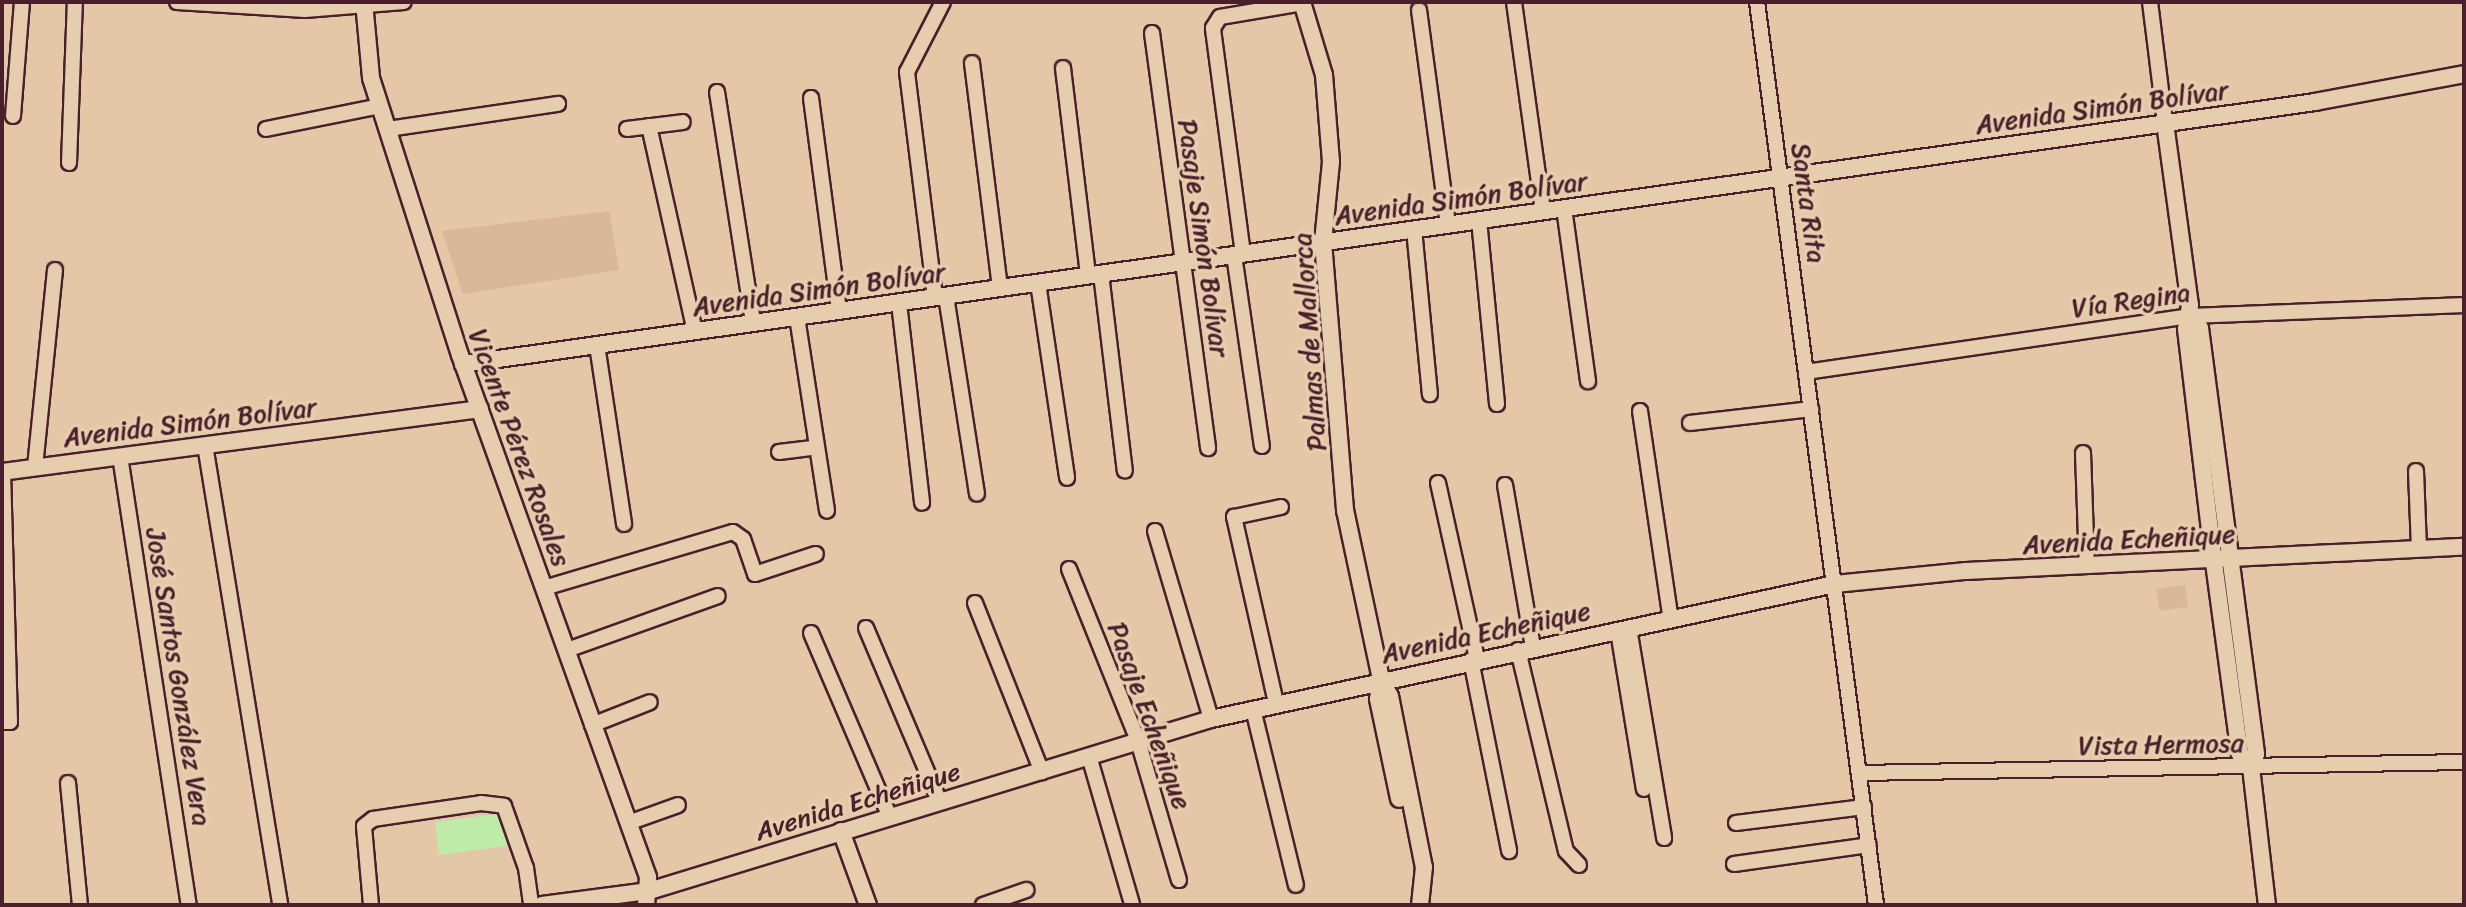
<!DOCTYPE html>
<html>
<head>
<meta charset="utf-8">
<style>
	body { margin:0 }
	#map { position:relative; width:2466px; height:907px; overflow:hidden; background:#e3c7a6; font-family:Sriracha,sans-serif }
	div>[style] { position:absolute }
	.built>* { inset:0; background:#d8b898; transform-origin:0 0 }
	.green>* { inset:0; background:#beeba8 }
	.roads { filter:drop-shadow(2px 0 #4a1f2b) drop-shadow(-2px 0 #4a1f2b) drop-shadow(0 2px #4a1f2b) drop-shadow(0 -2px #4a1f2b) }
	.minor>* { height:14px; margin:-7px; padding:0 7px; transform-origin:7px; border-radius:7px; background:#e5cdad }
	.tertiary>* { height:16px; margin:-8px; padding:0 8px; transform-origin:8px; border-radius:8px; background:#e5cdad }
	span { translate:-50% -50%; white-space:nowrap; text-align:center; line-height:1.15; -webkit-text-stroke:7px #e5cdad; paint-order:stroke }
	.street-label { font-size:26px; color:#4a1f2b }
	.frame { position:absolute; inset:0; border:4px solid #4a1f2b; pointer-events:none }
</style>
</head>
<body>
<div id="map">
	<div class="built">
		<div style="clip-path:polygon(609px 211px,619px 270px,463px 294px,442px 231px)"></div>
		<div style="left:2185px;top:585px;width:22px;height:29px;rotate:82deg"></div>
	</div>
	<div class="green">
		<div style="clip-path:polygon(497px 814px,503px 819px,507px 846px,439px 855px,435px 822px)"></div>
	</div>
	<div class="roads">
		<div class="minor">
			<div style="left:177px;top:2px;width:128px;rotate:3.6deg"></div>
			<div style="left:305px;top:10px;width:99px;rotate:-4.6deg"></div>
			<div style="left:1514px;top:2px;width:211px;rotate:82.1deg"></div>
			<div style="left:1757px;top:2px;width:911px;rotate:82.49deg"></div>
			<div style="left:2150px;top:2px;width:122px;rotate:82.9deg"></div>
			<div style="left:1419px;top:10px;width:217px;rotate:82.3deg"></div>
			<div style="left:1152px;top:33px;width:419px;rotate:82.3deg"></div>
			<div style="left:972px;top:63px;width:227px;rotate:82.9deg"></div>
			<div style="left:1063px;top:68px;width:209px;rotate:83.1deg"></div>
			<div style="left:717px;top:92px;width:234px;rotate:81.1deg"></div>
			<div style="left:811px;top:98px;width:215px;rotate:82.5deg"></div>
			<div style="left:13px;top:116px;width:114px;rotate:-85.5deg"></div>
			<div style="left:649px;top:126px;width:210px;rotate:77.4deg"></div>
			<div style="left:266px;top:129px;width:116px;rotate:-11.4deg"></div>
			<div style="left:388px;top:129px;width:172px;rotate:-8.4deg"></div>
			<div style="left:627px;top:129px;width:56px;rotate:-7.1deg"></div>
			<div style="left:69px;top:163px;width:161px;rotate:-87.9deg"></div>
			<div style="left:1564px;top:208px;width:175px;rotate:82.1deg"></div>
			<div style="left:1479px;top:220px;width:185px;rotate:84.4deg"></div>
			<div style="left:1414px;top:229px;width:166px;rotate:84.5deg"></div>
			<div style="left:1243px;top:254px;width:228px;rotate:-97.6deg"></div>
			<div style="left:1213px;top:28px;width:13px;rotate:-58deg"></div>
			<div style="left:1220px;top:17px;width:84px;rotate:-9.6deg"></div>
			<div style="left:1234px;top:255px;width:193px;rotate:81.7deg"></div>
			<div style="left:1101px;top:274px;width:198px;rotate:83.1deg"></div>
			<div style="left:1038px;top:283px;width:197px;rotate:81.5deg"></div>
			<div style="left:946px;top:296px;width:200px;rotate:81.1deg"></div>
			<div style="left:935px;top:297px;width:227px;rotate:-97.1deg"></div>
			<div style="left:907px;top:72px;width:79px;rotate:-62.8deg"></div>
			<div style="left:899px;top:303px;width:201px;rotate:83.4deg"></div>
			<div style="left:797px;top:317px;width:196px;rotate:81.2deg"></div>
			<div style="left:597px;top:345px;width:181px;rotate:81.4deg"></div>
			<div style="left:1806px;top:372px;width:389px;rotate:-8.3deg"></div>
			<div style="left:2191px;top:316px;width:273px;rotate:-2.3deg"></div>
			<div style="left:1640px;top:411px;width:211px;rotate:81.6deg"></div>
			<div style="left:1690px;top:423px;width:122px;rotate:-6.6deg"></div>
			<div style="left:205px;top:445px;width:466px;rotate:80.7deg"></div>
			<div style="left:779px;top:452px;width:38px;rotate:-7deg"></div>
			<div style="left:2083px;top:453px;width:113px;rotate:88deg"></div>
			<div style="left:120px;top:456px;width:454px;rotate:81.3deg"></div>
			<div style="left:35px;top:467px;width:198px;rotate:-84.2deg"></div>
			<div style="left:2416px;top:471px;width:78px;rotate:87.8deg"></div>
			<div style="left:1438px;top:483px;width:180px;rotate:77.5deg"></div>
			<div style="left:1505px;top:485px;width:164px;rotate:80.2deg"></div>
			<div style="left:1155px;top:531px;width:196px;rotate:73.4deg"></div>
			<div style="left:1069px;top:569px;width:185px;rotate:68.1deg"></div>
			<div style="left:1138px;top:741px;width:145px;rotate:73.6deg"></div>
			<div style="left:544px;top:588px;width:197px;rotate:-16.5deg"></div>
			<div style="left:733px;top:532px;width:12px;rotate:35deg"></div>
			<div style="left:743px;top:539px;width:37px;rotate:71deg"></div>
			<div style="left:755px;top:574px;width:64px;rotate:-18.2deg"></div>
			<div style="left:975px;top:603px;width:182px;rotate:68.4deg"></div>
			<div style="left:866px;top:628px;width:189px;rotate:67deg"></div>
			<div style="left:1629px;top:628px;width:213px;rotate:80.5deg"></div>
			<div style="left:1618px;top:631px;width:160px;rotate:80.7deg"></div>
			<div style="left:811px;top:633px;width:200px;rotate:66.8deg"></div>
			<div style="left:567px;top:650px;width:160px;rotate:-19.7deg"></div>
			<div style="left:1518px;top:650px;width:207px;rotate:76.6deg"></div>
			<div style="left:1566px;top:851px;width:19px;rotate:47deg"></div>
			<div style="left:1471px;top:660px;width:195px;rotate:78.7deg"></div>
			<div style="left:1276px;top:703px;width:191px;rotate:-102.7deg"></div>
			<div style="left:1234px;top:517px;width:48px;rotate:-12deg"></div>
			<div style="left:1253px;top:709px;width:181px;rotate:76.3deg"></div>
			<div style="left:2px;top:722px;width:8px"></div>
			<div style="left:10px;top:722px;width:250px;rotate:-91.6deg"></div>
			<div style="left:592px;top:725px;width:62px;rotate:-21.6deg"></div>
			<div style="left:1089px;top:756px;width:154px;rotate:73.8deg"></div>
			<div style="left:1859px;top:773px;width:605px;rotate:-1.04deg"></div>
			<div style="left:68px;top:783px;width:123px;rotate:84.4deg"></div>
			<div style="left:628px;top:823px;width:53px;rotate:-19.8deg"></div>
			<div style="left:1736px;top:823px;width:129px;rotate:-7.1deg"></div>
			<div style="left:1734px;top:864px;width:136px;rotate:-8deg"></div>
			<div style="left:371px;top:905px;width:79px;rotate:-95.1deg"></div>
			<div style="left:364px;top:826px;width:11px;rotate:-38deg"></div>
			<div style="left:373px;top:819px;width:109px;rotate:-8.4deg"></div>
			<div style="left:481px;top:803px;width:23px;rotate:7deg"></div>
			<div style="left:504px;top:806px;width:66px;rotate:70.5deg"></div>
			<div style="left:526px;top:868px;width:37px;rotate:82deg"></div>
			<div style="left:983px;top:905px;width:46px;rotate:-19.2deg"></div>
		</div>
		<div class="tertiary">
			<div style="left:364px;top:2px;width:76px;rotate:84.7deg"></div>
			<div style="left:371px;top:78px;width:291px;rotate:72.2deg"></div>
			<div style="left:460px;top:355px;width:555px;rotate:70.19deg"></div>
			<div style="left:648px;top:877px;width:28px;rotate:94deg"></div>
			<div style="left:1302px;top:2px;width:76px;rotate:73.2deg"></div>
			<div style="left:1324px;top:75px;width:87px;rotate:85.4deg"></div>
			<div style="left:1331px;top:162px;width:80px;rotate:95.7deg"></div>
			<div style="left:1323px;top:242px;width:269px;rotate:85.3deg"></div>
			<div style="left:1345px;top:510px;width:174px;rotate:78deg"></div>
			<div style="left:1381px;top:680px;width:18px;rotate:61deg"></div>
			<div style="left:1390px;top:696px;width:174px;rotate:78.8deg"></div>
			<div style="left:1424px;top:867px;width:38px;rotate:96deg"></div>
			<div style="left:2165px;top:123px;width:184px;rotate:82.2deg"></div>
			<div style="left:2190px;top:305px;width:24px;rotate:99deg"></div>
			<div style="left:2186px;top:329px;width:221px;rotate:83.2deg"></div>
			<div style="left:2212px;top:548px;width:208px;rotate:82.3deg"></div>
			<div style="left:2240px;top:754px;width:17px;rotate:50deg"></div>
			<div style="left:2191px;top:316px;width:15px;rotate:53deg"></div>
			<div style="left:2200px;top:328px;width:430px;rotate:82.5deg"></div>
			<div style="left:2256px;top:754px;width:14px;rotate:111deg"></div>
			<div style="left:2251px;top:767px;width:139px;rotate:83.4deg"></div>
			<div style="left:463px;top:364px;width:1870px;rotate:-8.05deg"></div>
			<div style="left:2315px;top:102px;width:152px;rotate:-10.6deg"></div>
			<div style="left:2px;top:472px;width:482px;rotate:-7.5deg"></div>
			<div style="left:1381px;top:680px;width:19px;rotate:99deg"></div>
			<div style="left:1378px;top:699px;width:102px;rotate:78.1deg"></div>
			<div style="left:841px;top:831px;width:79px;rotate:70deg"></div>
			<div style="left:542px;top:905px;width:108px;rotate:-7.5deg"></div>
			<div style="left:649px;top:891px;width:588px;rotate:-17.02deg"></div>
			<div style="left:1211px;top:719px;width:638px;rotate:-12.21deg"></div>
			<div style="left:1835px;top:584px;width:132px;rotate:-5.7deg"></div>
			<div style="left:1966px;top:571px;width:499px;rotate:-2.8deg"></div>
		</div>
	</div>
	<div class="street-label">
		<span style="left:2102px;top:108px;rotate:-8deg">Avenida Simón Bolívar</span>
		<span style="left:1461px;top:199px;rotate:-8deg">Avenida Simón Bolívar</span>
		<span style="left:1808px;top:203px;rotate:82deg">Santa Rita</span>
		<span style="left:1203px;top:238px;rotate:82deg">Pasaje Simón Bolívar</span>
		<span style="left:819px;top:290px;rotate:-8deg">Avenida Simón Bolívar</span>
		<span style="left:2131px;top:301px;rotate:-8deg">Vía Regina</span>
		<span style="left:1310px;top:342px;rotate:-94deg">Palmas de Mallorca</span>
		<span style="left:190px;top:423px;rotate:-7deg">Avenida Simón Bolívar</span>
		<span style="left:519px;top:448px;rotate:70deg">Vicente Pérez Rosales</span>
		<span style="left:2129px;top:540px;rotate:-3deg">Avenida Echeñique</span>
		<span style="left:1486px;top:633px;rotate:-12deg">Avenida Echeñique</span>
		<span style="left:178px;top:677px;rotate:81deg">José Santos González Vera</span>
		<span style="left:1149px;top:716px;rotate:70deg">Pasaje Echeñique</span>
		<span style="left:2161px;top:745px;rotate:-1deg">Vista Hermosa</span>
		<span style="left:858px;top:802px;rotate:-17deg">Avenida Echeñique</span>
	</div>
	<div class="frame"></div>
</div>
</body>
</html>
